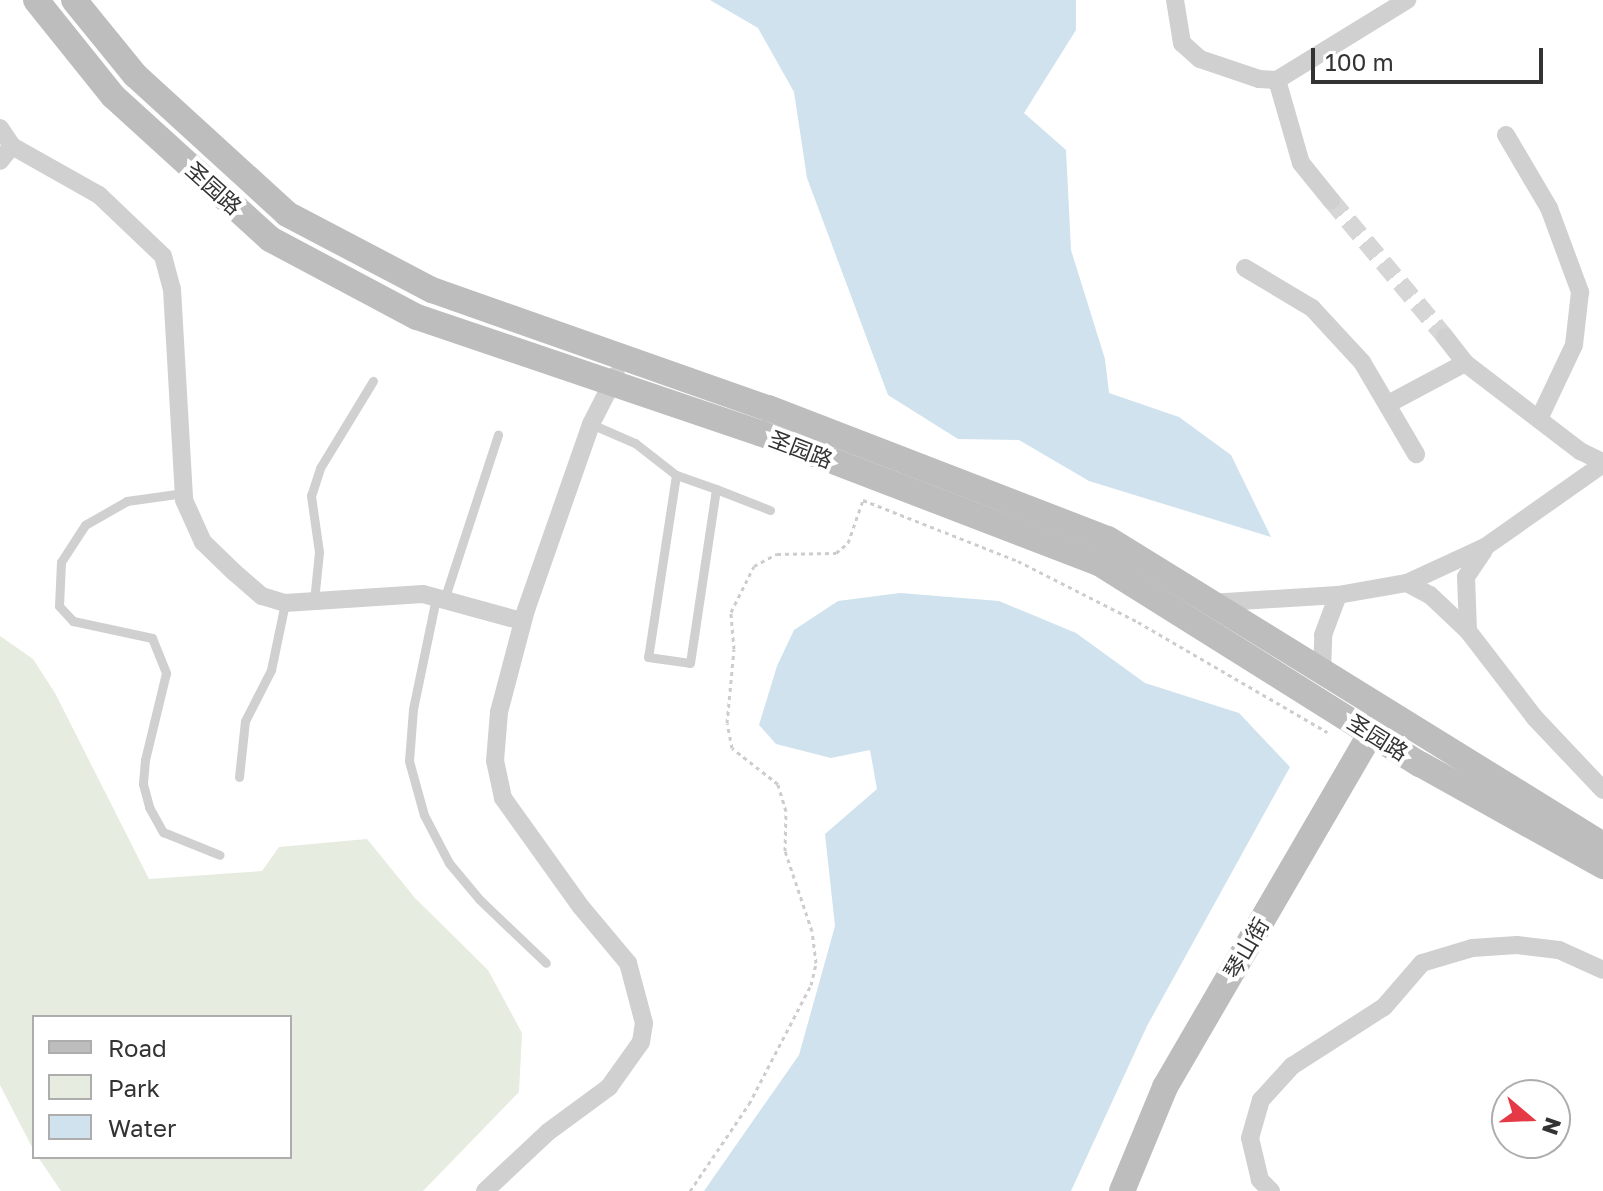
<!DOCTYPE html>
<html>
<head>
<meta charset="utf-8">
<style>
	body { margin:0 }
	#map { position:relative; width:1603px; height:1191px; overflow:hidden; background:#fff; font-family:"Golos Text","Noto Sans SC",sans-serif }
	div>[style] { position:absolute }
	.green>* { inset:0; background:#e6ecdf }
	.water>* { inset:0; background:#cfe2ee }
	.street-tunnel>* { height:18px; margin-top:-9px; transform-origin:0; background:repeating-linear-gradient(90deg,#d6d6d6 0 18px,transparent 0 27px) }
	.path>* { height:3px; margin-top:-1.5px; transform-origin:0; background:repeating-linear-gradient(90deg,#cdcdcd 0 4px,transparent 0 8px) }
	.lane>* { height:9px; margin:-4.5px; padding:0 4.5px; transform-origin:4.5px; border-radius:4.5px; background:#d0d0d0 }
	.street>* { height:18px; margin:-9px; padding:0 9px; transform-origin:9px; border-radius:9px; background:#d0d0d0 }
	.secondary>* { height:26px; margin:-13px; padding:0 13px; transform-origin:13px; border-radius:13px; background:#bdbdbd }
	span { translate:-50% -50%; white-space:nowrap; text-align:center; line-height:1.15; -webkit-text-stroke:8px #fff; paint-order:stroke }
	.street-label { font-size:22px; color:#333 }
	.legend { position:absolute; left:32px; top:1015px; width:260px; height:144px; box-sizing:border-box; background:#fff; border:2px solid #adadad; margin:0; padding:10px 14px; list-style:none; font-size:24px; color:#333 }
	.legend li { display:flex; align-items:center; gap:16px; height:40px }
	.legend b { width:40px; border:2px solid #adadad }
	.north { position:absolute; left:1491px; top:1079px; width:80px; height:80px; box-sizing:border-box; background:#fff; border:2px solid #adadad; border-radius:50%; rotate:109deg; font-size:22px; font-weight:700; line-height:32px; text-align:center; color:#333 }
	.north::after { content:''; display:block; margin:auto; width:28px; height:36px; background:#e63946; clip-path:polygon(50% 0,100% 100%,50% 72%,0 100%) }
	.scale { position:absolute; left:1311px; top:48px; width:232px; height:36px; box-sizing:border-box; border:4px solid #333; border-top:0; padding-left:10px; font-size:24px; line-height:28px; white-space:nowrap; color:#333; -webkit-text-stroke:6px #fff; paint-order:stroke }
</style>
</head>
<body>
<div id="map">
	<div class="green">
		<div style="clip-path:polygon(0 636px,33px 659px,55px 693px,149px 879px,262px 871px,279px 847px,367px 839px,415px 898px,488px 970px,522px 1033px,519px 1092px,423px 1191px,61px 1191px,38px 1157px,290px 1157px,290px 1017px,34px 1017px,34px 1151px,0 1085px)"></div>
	</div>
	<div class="water">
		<div style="clip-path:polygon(710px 0,1076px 0,1076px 30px,1024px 113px,1066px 150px,1071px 250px,1105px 359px,1109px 393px,1179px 417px,1231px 455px,1271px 537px,1089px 481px,1019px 440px,958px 439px,888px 395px,807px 178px,794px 92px,758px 28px)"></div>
		<div style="clip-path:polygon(900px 593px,999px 601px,1076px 633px,1145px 683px,1239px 713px,1290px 767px,1147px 1026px,1071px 1191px,704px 1191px,799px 1055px,835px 926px,825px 834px,877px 789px,870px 750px,831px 758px,776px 744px,759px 725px,777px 666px,794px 630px,838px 601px)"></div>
	</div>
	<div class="street-tunnel">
		<div style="left:1331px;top:200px;width:178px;rotate:50.2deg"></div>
	</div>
	<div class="path">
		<div style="left:690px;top:1191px;width:105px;rotate:-55.9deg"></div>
		<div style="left:749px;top:1104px;width:134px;rotate:-62.5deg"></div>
		<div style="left:811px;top:985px;width:23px;rotate:-77deg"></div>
		<div style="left:816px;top:963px;width:32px;rotate:-97deg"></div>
		<div style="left:812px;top:931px;width:84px;rotate:-108.6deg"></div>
		<div style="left:785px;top:851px;width:40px;rotate:-88.6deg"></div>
		<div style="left:786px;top:811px;width:28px;rotate:-107deg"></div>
		<div style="left:778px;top:784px;width:58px;rotate:-142deg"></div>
		<div style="left:732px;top:748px;width:25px;rotate:-101deg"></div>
		<div style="left:727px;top:723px;width:74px;rotate:-84.6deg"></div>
		<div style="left:734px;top:649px;width:37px;rotate:-95deg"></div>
		<div style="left:731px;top:612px;width:51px;rotate:-63.4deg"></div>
		<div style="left:754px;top:566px;width:26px;rotate:-28deg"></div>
		<div style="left:777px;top:554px;width:59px;rotate:-1deg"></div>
		<div style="left:836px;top:553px;width:16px;rotate:-40deg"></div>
		<div style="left:848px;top:543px;width:46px;rotate:-70.8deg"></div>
		<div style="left:863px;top:500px;width:167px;rotate:21.5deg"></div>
		<div style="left:1018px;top:561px;width:135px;rotate:26.9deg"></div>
		<div style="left:1138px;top:622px;width:219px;rotate:30.2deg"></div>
	</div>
	<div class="lane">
		<div style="left:591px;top:424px;width:48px;rotate:23.4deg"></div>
		<div style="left:635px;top:443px;width:52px;rotate:38deg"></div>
		<div style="left:676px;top:475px;width:184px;rotate:98.7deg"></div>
		<div style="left:648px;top:657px;width:42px;rotate:8.1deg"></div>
		<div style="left:690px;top:663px;width:176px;rotate:-81.5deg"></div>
		<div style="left:716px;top:489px;width:42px;rotate:-160.7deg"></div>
		<div style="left:716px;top:489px;width:58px;rotate:21.3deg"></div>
		<div style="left:184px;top:493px;width:58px;rotate:172deg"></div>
		<div style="left:127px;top:501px;width:48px;rotate:150.3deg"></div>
		<div style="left:85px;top:525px;width:44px;rotate:123deg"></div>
		<div style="left:61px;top:562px;width:44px;rotate:92.6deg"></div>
		<div style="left:59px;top:606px;width:21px;rotate:47deg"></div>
		<div style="left:73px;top:621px;width:81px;rotate:12.1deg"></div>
		<div style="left:152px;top:638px;width:38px;rotate:68deg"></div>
		<div style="left:166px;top:673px;width:89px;rotate:103.6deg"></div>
		<div style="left:145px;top:760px;width:24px;rotate:95deg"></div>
		<div style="left:143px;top:784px;width:24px;rotate:75deg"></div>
		<div style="left:149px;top:807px;width:29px;rotate:61deg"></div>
		<div style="left:163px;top:832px;width:61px;rotate:22deg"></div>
		<div style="left:436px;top:598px;width:113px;rotate:101.7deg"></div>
		<div style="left:413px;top:709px;width:52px;rotate:94.4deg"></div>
		<div style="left:409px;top:761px;width:56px;rotate:74.5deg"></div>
		<div style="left:424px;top:815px;width:54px;rotate:62.5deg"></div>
		<div style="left:449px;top:863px;width:48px;rotate:50deg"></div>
		<div style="left:480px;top:900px;width:91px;rotate:43.7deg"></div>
		<div style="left:444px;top:600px;width:174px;rotate:-71.9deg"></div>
		<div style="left:314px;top:601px;width:49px;rotate:-84.2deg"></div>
		<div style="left:319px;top:552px;width:57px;rotate:-98.1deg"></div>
		<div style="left:311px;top:496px;width:29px;rotate:-72deg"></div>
		<div style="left:320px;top:468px;width:102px;rotate:-58.7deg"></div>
		<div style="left:239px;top:777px;width:56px;rotate:-83.9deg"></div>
		<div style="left:245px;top:721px;width:57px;rotate:-63deg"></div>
		<div style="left:271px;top:670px;width:68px;rotate:-78.2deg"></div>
	</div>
	<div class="street">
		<div style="left:1175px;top:0;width:44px;rotate:80.8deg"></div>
		<div style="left:1182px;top:43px;width:24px;rotate:42deg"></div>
		<div style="left:1200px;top:59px;width:62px;rotate:18.7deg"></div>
		<div style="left:1259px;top:79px;width:18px;rotate:3deg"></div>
		<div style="left:1277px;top:80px;width:153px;rotate:-31.6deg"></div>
		<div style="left:1277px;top:80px;width:86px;rotate:73.9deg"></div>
		<div style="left:1301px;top:163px;width:48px;rotate:51deg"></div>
		<div style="left:0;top:128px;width:22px;rotate:56deg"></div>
		<div style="left:12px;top:146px;width:19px;rotate:129deg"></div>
		<div style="left:1506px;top:135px;width:85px;rotate:59.5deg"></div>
		<div style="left:1549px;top:208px;width:90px;rotate:69.7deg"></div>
		<div style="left:1580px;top:292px;width:53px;rotate:96.5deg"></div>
		<div style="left:1574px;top:345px;width:82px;rotate:115.3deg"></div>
		<div style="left:12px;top:146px;width:100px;rotate:29.4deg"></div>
		<div style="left:99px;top:195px;width:88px;rotate:43.6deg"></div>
		<div style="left:163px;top:256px;width:34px;rotate:75deg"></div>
		<div style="left:172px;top:289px;width:211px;rotate:86.7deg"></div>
		<div style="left:184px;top:500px;width:46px;rotate:65.7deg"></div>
		<div style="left:203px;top:542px;width:43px;rotate:44.1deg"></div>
		<div style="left:234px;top:572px;width:37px;rotate:41deg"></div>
		<div style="left:262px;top:596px;width:24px;rotate:17deg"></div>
		<div style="left:285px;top:603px;width:138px;rotate:-3.7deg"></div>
		<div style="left:423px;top:594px;width:103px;rotate:15.3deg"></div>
		<div style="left:1245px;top:268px;width:78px;rotate:30.8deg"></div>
		<div style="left:1312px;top:308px;width:74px;rotate:47.2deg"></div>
		<div style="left:1362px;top:362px;width:107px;rotate:59.6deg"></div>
		<div style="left:1445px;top:337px;width:33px;rotate:52deg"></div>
		<div style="left:1465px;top:363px;width:145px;rotate:37.4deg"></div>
		<div style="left:1580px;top:451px;width:25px;rotate:26deg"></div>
		<div style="left:1390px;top:403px;width:85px;rotate:-28.1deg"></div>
		<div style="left:1407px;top:583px;width:26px;rotate:28deg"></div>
		<div style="left:1430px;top:595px;width:52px;rotate:43.5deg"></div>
		<div style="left:1468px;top:631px;width:110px;rotate:52.4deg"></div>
		<div style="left:1535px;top:718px;width:99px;rotate:46.6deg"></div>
		<div style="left:1210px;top:603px;width:128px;rotate:-3.6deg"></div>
		<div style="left:1338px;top:595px;width:70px;rotate:-9.9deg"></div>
		<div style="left:1407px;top:583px;width:86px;rotate:-24.8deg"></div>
		<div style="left:1485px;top:547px;width:144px;rotate:-35.1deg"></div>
		<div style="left:1468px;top:631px;width:54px;rotate:-92.1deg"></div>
		<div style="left:1466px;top:577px;width:32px;rotate:-56deg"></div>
		<div style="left:1322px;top:672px;width:37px;rotate:-88deg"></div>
		<div style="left:1323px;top:635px;width:43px;rotate:-69.4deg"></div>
		<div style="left:485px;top:1191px;width:86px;rotate:-43.1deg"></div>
		<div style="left:548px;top:1132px;width:76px;rotate:-36.4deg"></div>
		<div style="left:609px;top:1087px;width:55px;rotate:-54.6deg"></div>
		<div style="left:641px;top:1042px;width:19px;rotate:-81deg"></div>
		<div style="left:644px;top:1023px;width:62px;rotate:-104.9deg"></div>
		<div style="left:628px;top:963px;width:73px;rotate:-130deg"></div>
		<div style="left:581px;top:907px;width:134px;rotate:-125.6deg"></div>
		<div style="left:503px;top:798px;width:38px;rotate:-102deg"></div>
		<div style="left:495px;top:761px;width:49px;rotate:-85.3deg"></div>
		<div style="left:499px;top:712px;width:106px;rotate:-75.2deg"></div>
		<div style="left:526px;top:610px;width:197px;rotate:-70.7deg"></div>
		<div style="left:591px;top:424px;width:55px;rotate:-63deg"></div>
		<div style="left:1271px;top:1191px;width:16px;rotate:-135deg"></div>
		<div style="left:1260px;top:1180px;width:43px;rotate:-103.4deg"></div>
		<div style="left:1250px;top:1138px;width:40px;rotate:-74deg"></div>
		<div style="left:1261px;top:1100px;width:46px;rotate:-47.6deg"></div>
		<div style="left:1292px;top:1066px;width:109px;rotate:-32.7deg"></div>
		<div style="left:1384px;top:1007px;width:58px;rotate:-49.2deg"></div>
		<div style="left:1422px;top:963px;width:52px;rotate:-16.7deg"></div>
		<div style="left:1472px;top:948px;width:45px;rotate:-3.8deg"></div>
		<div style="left:1517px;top:945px;width:42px;rotate:6.8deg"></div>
		<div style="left:1559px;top:950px;width:48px;rotate:24.4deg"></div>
	</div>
	<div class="secondary">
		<div style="left:36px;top:0;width:123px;rotate:51.3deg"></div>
		<div style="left:113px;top:96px;width:212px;rotate:42.3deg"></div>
		<div style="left:270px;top:239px;width:166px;rotate:28deg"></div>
		<div style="left:417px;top:317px;width:362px;rotate:18.7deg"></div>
		<div style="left:760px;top:433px;width:363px;rotate:21deg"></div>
		<div style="left:1099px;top:563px;width:379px;rotate:32.1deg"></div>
		<div style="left:1420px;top:764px;width:210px;rotate:29.1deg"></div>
		<div style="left:74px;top:0;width:97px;rotate:50.9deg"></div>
		<div style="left:135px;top:75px;width:206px;rotate:42.4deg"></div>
		<div style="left:287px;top:214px;width:164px;rotate:27.7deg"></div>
		<div style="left:432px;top:290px;width:356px;rotate:19.4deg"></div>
		<div style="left:768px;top:408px;width:364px;rotate:21.1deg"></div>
		<div style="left:1108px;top:539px;width:582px;rotate:31.72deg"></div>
		<div style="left:1122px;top:1191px;width:113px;rotate:-67.5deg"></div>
		<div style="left:1165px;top:1087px;width:423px;rotate:-59.8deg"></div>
	</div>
	<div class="street-label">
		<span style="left:214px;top:188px;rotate:42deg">圣园路</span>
		<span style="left:801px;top:449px;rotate:21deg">圣园路</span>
		<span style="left:1378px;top:737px;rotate:32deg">圣园路</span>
		<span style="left:1246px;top:948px;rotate:-60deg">琴山街</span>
	</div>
	<ul class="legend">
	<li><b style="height:10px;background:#bdbdbd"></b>Road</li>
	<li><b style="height:22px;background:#e6ecdf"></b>Park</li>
	<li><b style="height:22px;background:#cfe2ee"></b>Water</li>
	</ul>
	<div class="north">N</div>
	<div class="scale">100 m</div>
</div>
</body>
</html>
